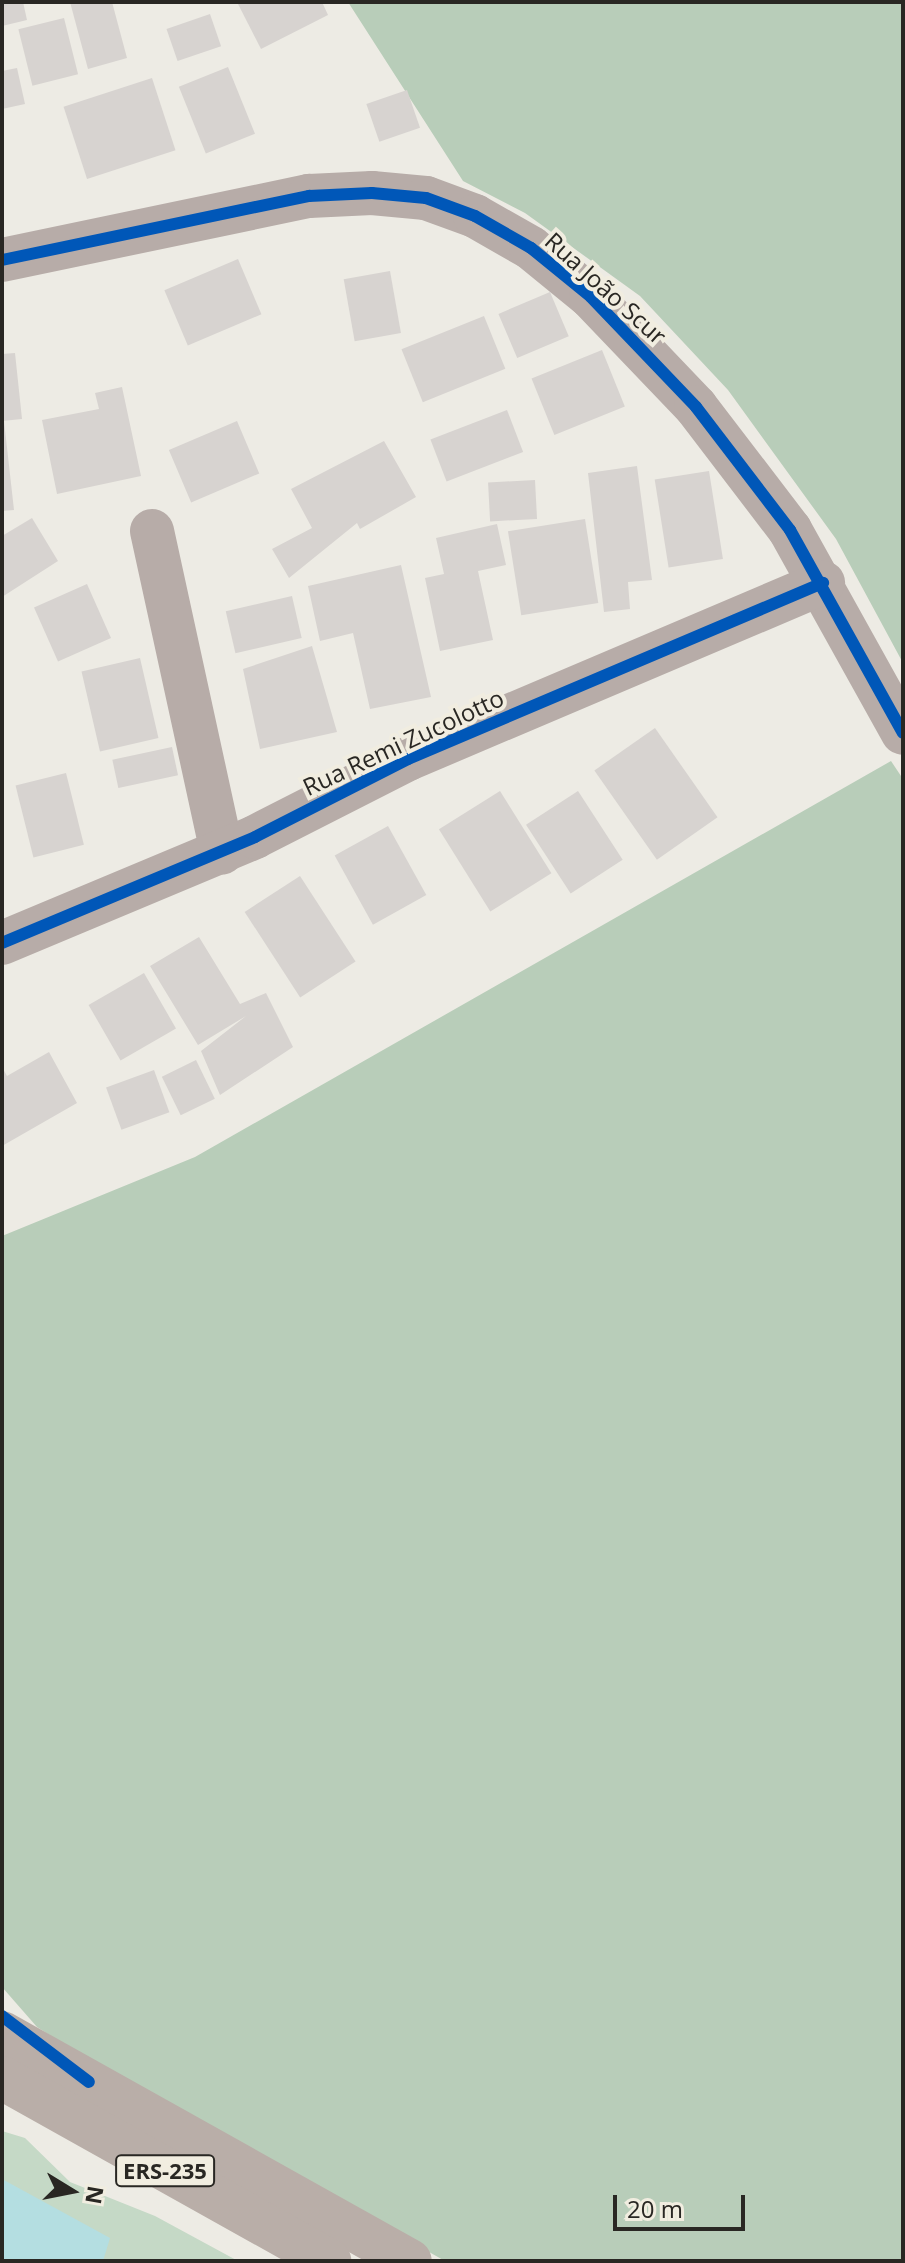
<!DOCTYPE html>
<html>
<head>
<meta charset="utf-8">
<style>
	body { margin:0 }
	#map { position:relative; width:905px; height:2263px; overflow:hidden; background:#edebe4; font-family:"Open Sans",sans-serif }
	div>[style] { position:absolute }
	.green>* { inset:0; background:#c5d9c6 }
	.forest>* { inset:0; background:#b8cdb9 }
	.water>* { inset:0; background:#b4dee1 }
	.building>* { inset:0; background:#d7d3d0; transform-origin:0 0 }
	.minor>* { height:44px; margin:-22px; padding:0 22px; transform-origin:22px; border-radius:22px; background:#b7aca8 }
	.primary>* { height:44px; margin:-22px; padding:0 22px; transform-origin:22px; border-radius:22px; background:#b9aea8 }
	.cycleway>* { height:12px; margin:-6px; padding:0 6px; transform-origin:6px; border-radius:6px; background:#0057b8 }
	span { translate:-50% -50%; white-space:nowrap; text-align:center; line-height:1.15; -webkit-text-stroke:8px #f1ede0; paint-order:stroke }
	.shield-label span { padding:2px 6px; background:#f1ede0; border:2px solid; border-radius:6px; -webkit-text-stroke-width:0 }
	.shield-label { font-size:22px; color:#292723; font-weight:700 }
	.street-label { font-size:24px; color:#292723 }
	.frame { position:absolute; inset:0; border:4px solid #292723; pointer-events:none }
	.north { position:absolute; left:32px; top:2151px; width:80px; height:80px; -webkit-text-stroke:6px #f1ede0; paint-order:stroke; rotate:100deg; font-size:22px; font-weight:700; line-height:32px; text-align:center; color:#292723 }
	.north::after { content:''; display:block; margin:auto; width:28px; height:36px; background:#292723; clip-path:polygon(50% 0,100% 100%,50% 72%,0 100%) }
	.scale { position:absolute; left:613px; top:2195px; width:132px; height:36px; box-sizing:border-box; border:4px solid #292723; border-top:0; padding-left:10px; font-size:24px; line-height:28px; white-space:nowrap; color:#292723; -webkit-text-stroke:6px #f1ede0; paint-order:stroke }
</style>
</head>
<body>
<div id="map">
	<div class="green">
		<div style="clip-path:polygon(2px 2131px,25px 2138px,70px 2182px,155px 2216px,238px 2261px,2px 2261px)"></div>
	</div>
	<div class="forest">
		<div style="clip-path:polygon(348px 2px,903px 2px,903px 663px,836px 539px,728px 390px,640px 296px,525px 213px,463px 181px)"></div>
		<div style="clip-path:polygon(891px 761px,903px 779px,903px 2261px,445px 2261px,94px 2063px,37px 2027px,2px 1987px,2px 1236px,195px 1157px)"></div>
	</div>
	<div class="water">
		<div style="clip-path:polygon(2px 2179px,110px 2238px,103px 2261px,2px 2261px)"></div>
	</div>
	<div class="building">
		<div style="clip-path:polygon(2px 2px,23px 2px,27px 20px,2px 26px)"></div>
		<div style="clip-path:polygon(70px 2px,112px 2px,127px 58px,88px 69px)"></div>
		<div style="clip-path:polygon(237px 2px,322px 2px,328px 15px,261px 49px)"></div>
		<div style="left:210px;top:14px;width:34px;height:46px;rotate:71deg"></div>
		<div style="left:64px;top:18px;width:58px;height:47px;rotate:76deg"></div>
		<div style="left:228px;top:67px;width:72px;height:53px;rotate:68deg"></div>
		<div style="clip-path:polygon(17px 68px,25px 104px,2px 109px,2px 71px)"></div>
		<div style="left:152px;top:78px;width:76px;height:93px;rotate:72deg"></div>
		<div style="left:407px;top:90px;width:40px;height:43px;rotate:71deg"></div>
		<div style="left:238px;top:259px;width:60px;height:80px;rotate:67deg"></div>
		<div style="left:390px;top:271px;width:63px;height:47px;rotate:80deg"></div>
		<div style="left:550px;top:292px;width:48px;height:56px;rotate:67deg"></div>
		<div style="left:484px;top:316px;width:57px;height:89px;rotate:68deg"></div>
		<div style="left:602px;top:350px;width:61px;height:76px;rotate:68deg"></div>
		<div style="clip-path:polygon(15px 353px,22px 419px,2px 421px,2px 354px)"></div>
		<div style="clip-path:polygon(122px 387px,141px 476px,57px 494px,42px 420px,99px 409px,95px 393px)"></div>
		<div style="left:507px;top:410px;width:45px;height:82px;rotate:69deg"></div>
		<div style="clip-path:polygon(4px 421px,14px 510px,2px 511px,2px 422px)"></div>
		<div style="left:237px;top:421px;width:57px;height:74px;rotate:67deg"></div>
		<div style="clip-path:polygon(384px 441px,416px 497px,360px 529px,357px 523px,289px 578px,272px 549px,312px 528px,291px 489px)"></div>
		<div style="clip-path:polygon(637px 466px,652px 580px,628px 582px,630px 609px,604px 612px,588px 473px)"></div>
		<div style="left:709px;top:471px;width:89px;height:55px;rotate:81deg"></div>
		<div style="left:535px;top:480px;width:39px;height:47px;rotate:87deg"></div>
		<div style="clip-path:polygon(32px 518px,58px 561px,2px 597px,2px 536px)"></div>
		<div style="left:585px;top:519px;width:85px;height:78px;rotate:81deg"></div>
		<div style="clip-path:polygon(497px 524px,506px 565px,478px 571px,493px 640px,440px 651px,425px 578px,444px 574px,436px 538px)"></div>
		<div style="clip-path:polygon(401px 565px,431px 697px,370px 709px,353px 633px,320px 641px,308px 586px)"></div>
		<div style="left:87px;top:584px;width:59px;height:58px;rotate:66deg"></div>
		<div style="left:292px;top:596px;width:43px;height:68px;rotate:77deg"></div>
		<div style="clip-path:polygon(312px 646px,337px 732px,260px 749px,243px 669px)"></div>
		<div style="left:140px;top:658px;width:82px;height:60px;rotate:77deg"></div>
		<div style="left:655px;top:728px;width:109px;height:74px;rotate:55deg"></div>
		<div style="left:172px;top:747px;width:29px;height:61px;rotate:78deg"></div>
		<div style="left:66px;top:773px;width:74px;height:52px;rotate:76deg"></div>
		<div style="left:500px;top:791px;width:97px;height:72px;rotate:58deg"></div>
		<div style="left:578px;top:791px;width:82px;height:62px;rotate:57deg"></div>
		<div style="left:388px;top:826px;width:79px;height:61px;rotate:61deg"></div>
		<div style="left:300px;top:876px;width:102px;height:66px;rotate:57deg"></div>
		<div style="clip-path:polygon(199px 937px,240px 1004px,266px 993px,293px 1047px,220px 1095px,201px 1051px,246px 1016px,198px 1045px,150px 966px)"></div>
		<div style="left:144px;top:973px;width:64px;height:64px;rotate:60deg"></div>
		<div style="clip-path:polygon(49px 1052px,77px 1103px,2px 1146px,2px 1067px,7px 1076px)"></div>
		<div style="left:196px;top:1060px;width:43px;height:38px;rotate:64deg"></div>
		<div style="left:154px;top:1070px;width:45px;height:51px;rotate:70deg"></div>
	</div>
	<div class="minor">
		<div style="left:2px;top:260px;width:314px;rotate:-11.8deg"></div>
		<div style="left:309px;top:196px;width:63px;rotate:-2.7deg"></div>
		<div style="left:372px;top:193px;width:54px;rotate:5.3deg"></div>
		<div style="left:426px;top:198px;width:52px;rotate:20.2deg"></div>
		<div style="left:475px;top:216px;width:64px;rotate:29.7deg"></div>
		<div style="left:531px;top:248px;width:77px;rotate:39.2deg"></div>
		<div style="left:591px;top:297px;width:152px;rotate:46.3deg"></div>
		<div style="left:696px;top:407px;width:155px;rotate:52.6deg"></div>
		<div style="left:790px;top:530px;width:232px;rotate:60.9deg"></div>
		<div style="left:152px;top:531px;width:329px;rotate:77.7deg"></div>
		<div style="left:2px;top:943px;width:274px;rotate:-22.7deg"></div>
		<div style="left:255px;top:837px;width:172px;rotate:-27deg"></div>
		<div style="left:408px;top:759px;width:451px;rotate:-23deg"></div>
	</div>
	<div class="primary">
		<div style="left:2px;top:2033px;width:467px;rotate:29.2deg"></div>
		<div style="left:2px;top:2078px;width:375px;rotate:29.2deg"></div>
	</div>
	<div class="cycleway">
		<div style="left:2px;top:260px;width:314px;rotate:-11.8deg"></div>
		<div style="left:309px;top:196px;width:63px;rotate:-2.7deg"></div>
		<div style="left:372px;top:193px;width:54px;rotate:5.3deg"></div>
		<div style="left:426px;top:198px;width:52px;rotate:20.2deg"></div>
		<div style="left:475px;top:216px;width:64px;rotate:29.7deg"></div>
		<div style="left:531px;top:248px;width:77px;rotate:39.2deg"></div>
		<div style="left:591px;top:297px;width:152px;rotate:46.3deg"></div>
		<div style="left:696px;top:407px;width:155px;rotate:52.6deg"></div>
		<div style="left:790px;top:530px;width:232px;rotate:60.9deg"></div>
		<div style="left:2px;top:943px;width:274px;rotate:-22.7deg"></div>
		<div style="left:255px;top:837px;width:172px;rotate:-27deg"></div>
		<div style="left:408px;top:759px;width:451px;rotate:-23deg"></div>
		<div style="left:2px;top:2016px;width:109px;rotate:37.2deg"></div>
	</div>
	<div class="shield-label">
		<span style="left:165px;top:2171px">ERS-235</span>
	</div>
	<div class="street-label">
		<span style="left:606px;top:288px;rotate:42deg">Rua João Scur</span>
		<span style="left:403px;top:742px;rotate:-25deg">Rua Remi Zucolotto</span>
	</div>
	<div class="frame"></div>
	<div class="north">N</div>
	<div class="scale">20 m</div>
</div>
</body>
</html>
